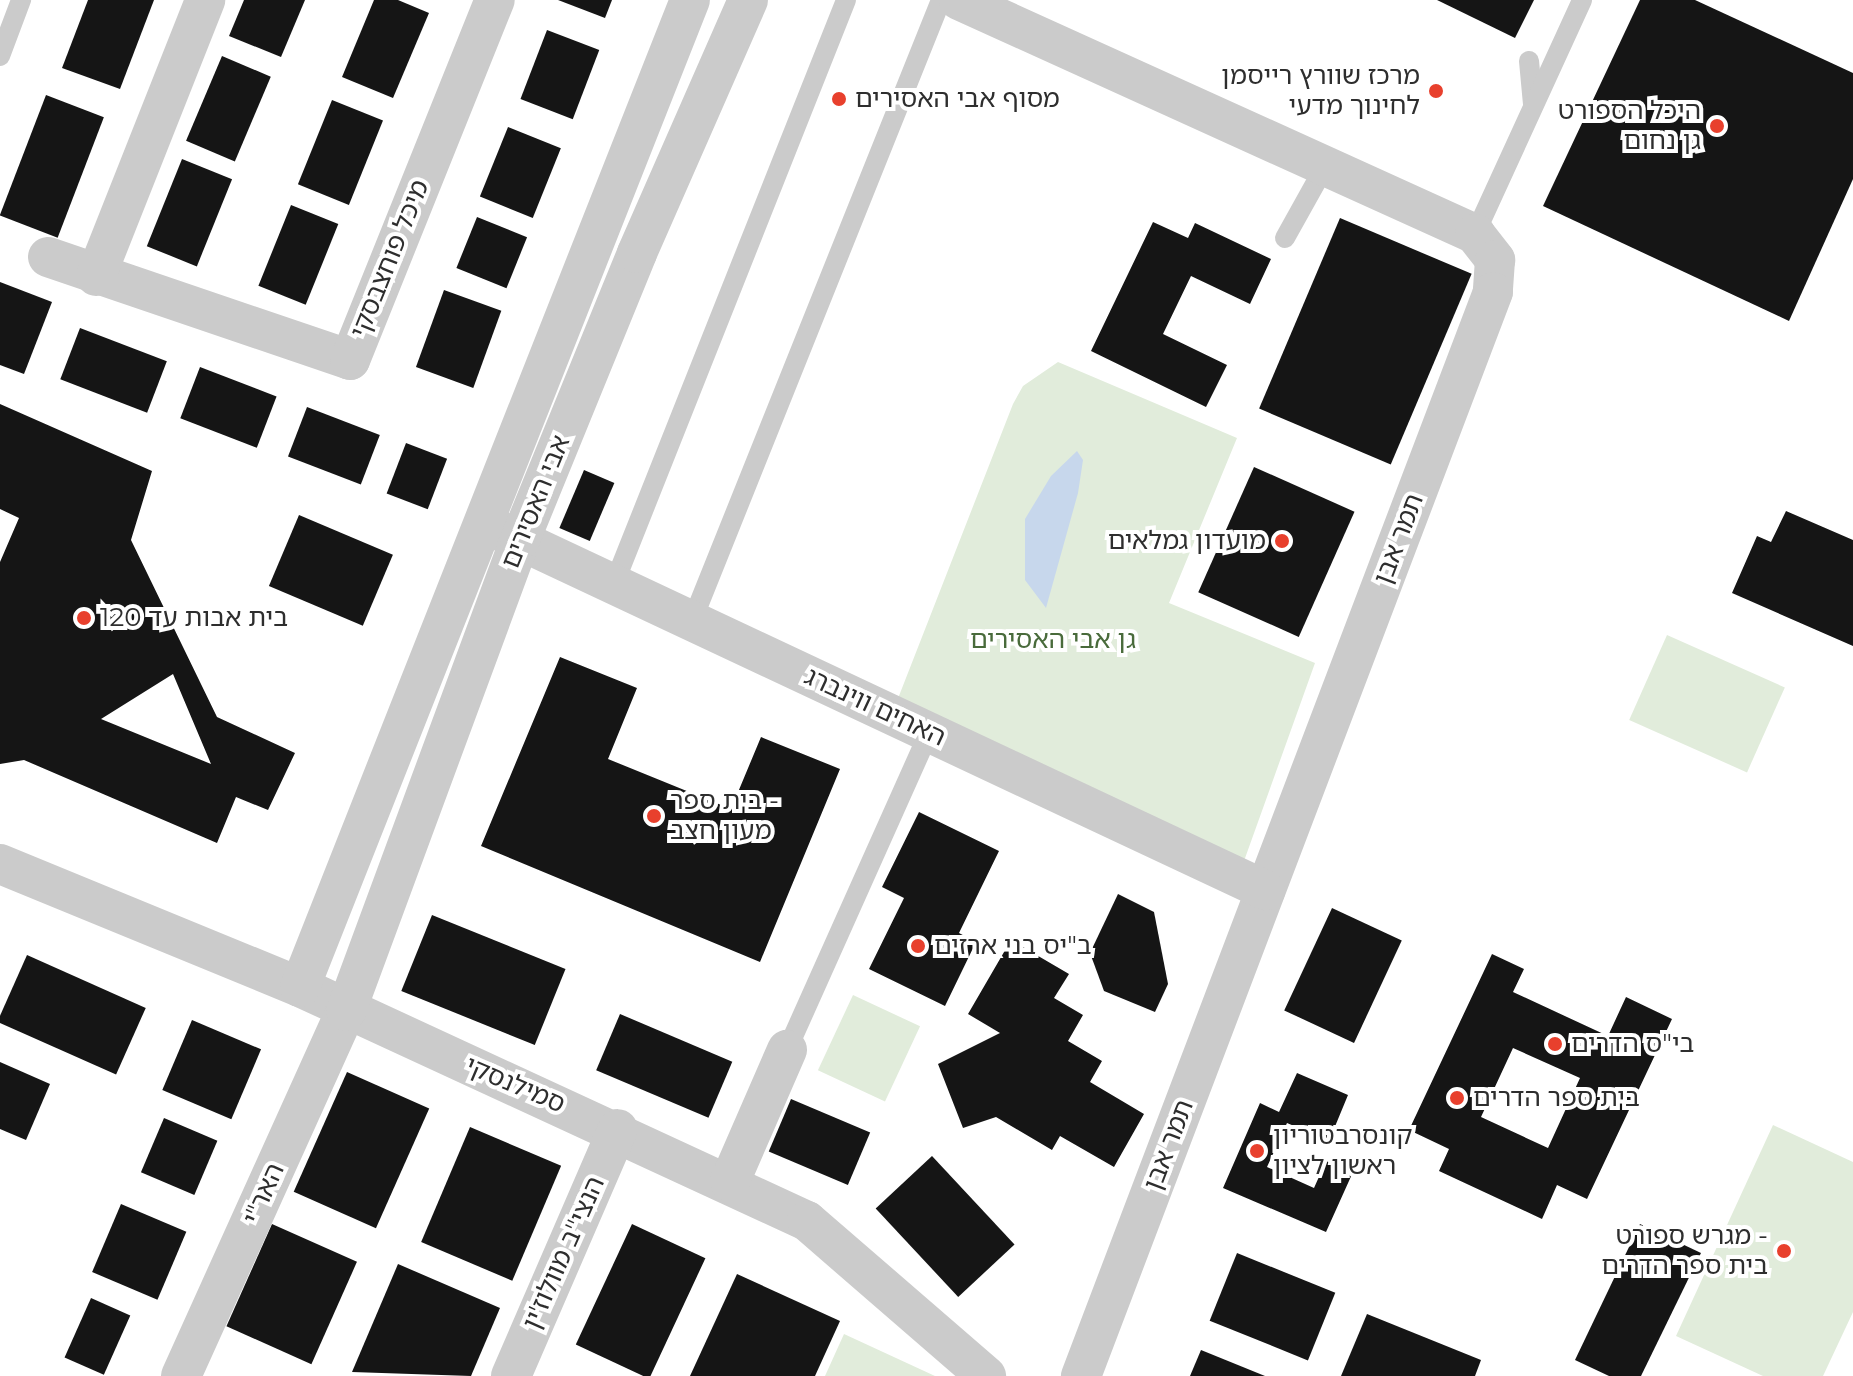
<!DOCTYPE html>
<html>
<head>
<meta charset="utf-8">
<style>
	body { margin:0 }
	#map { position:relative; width:1853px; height:1376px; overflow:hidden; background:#fff; font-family:Montserrat,"Noto Sans Hebrew",sans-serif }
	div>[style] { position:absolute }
	.green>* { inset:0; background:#e1ecdb; transform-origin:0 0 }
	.water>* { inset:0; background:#c7d7ec }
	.building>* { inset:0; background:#151515; transform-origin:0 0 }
	.lane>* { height:20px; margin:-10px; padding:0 10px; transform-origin:10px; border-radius:10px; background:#cbcbcb }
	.street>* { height:40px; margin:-20px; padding:0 20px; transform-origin:20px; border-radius:20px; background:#cbcbcb }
	.dots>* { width:22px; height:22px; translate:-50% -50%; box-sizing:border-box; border:4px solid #fff; border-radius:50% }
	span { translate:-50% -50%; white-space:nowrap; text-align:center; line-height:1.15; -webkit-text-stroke:8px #fff; paint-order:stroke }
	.poi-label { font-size:26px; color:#2e2e2e }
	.right { translate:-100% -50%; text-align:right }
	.left { translate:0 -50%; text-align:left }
	.street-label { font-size:26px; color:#2e2e2e }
	.park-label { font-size:26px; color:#496b3b }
</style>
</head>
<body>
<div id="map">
	<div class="green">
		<div style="clip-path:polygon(1058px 362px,1237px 438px,1169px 603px,1315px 663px,1244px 861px,897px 701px,1013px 404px,1023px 386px)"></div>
		<div style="left:1667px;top:635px;width:129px;height:93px;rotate:24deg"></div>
		<div style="left:853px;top:995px;width:74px;height:83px;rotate:25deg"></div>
		<div style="clip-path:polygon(1773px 1125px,1853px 1162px,1853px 1312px,1823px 1376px,1763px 1376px,1676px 1336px)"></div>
		<div style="clip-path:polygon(844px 1334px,935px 1376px,825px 1376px)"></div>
	</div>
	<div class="water">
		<div style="clip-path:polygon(1077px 451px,1083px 460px,1078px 493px,1046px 608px,1025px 580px,1025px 519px,1051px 476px)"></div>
	</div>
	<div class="building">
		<div style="clip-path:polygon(88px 0,154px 0,120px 89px,62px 68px)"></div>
		<div style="clip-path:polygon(244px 0,305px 0,281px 57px,229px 36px)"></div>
		<div style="clip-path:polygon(374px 0,398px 0,429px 13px,393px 98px,342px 77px)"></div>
		<div style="clip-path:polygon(558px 0,612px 0,605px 18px)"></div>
		<div style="clip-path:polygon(1437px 0,1534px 0,1515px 38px)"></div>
		<div style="clip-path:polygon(1640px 0,1695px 0,1853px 73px,1853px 179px,1789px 321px,1543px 206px)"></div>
		<div style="left:547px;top:30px;width:56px;height:74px;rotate:21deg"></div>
		<div style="left:222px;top:56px;width:53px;height:92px;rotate:23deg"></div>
		<div style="left:46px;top:95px;width:62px;height:129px;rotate:21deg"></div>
		<div style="left:332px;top:100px;width:55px;height:91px;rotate:22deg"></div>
		<div style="left:508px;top:127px;width:57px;height:75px;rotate:22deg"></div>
		<div style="left:182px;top:159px;width:54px;height:94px;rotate:22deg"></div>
		<div style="left:291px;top:205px;width:51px;height:87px;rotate:22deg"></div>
		<div style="left:477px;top:217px;width:54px;height:55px;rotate:22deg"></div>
		<div style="left:1340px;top:218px;width:143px;height:207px;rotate:23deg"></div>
		<div style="clip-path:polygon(1153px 222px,1188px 238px,1195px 223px,1271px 259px,1250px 304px,1191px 276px,1163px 334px,1227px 365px,1206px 407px,1091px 351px)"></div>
		<div style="clip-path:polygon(0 282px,52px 302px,24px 374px,0 365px)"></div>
		<div style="left:444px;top:290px;width:61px;height:82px;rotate:20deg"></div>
		<div style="left:80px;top:328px;width:93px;height:55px;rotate:21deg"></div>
		<div style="left:200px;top:367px;width:82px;height:55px;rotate:21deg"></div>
		<div style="clip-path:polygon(evenodd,0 404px,152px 471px,131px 540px,217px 717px,295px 753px,268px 810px,236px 797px,217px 843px,24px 760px,0 764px,0 562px,19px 518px,0 509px,0 404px,173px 674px,211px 764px,101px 719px,173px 674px)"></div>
		<div style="left:307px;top:407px;width:78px;height:53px;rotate:21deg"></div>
		<div style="left:406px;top:443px;width:44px;height:54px;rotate:21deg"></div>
		<div style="left:1254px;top:467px;width:110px;height:137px;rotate:24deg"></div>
		<div style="left:584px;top:470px;width:33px;height:63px;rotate:23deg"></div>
		<div style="clip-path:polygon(1786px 511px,1853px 540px,1853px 646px,1732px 593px,1757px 536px,1771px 542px)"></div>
		<div style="left:299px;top:515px;width:102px;height:77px;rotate:23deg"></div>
		<div style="clip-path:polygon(560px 657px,637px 688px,608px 759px,731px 809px,761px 737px,840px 769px,760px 962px,481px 846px)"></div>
		<div style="clip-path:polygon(919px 812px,999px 851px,959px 933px,976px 942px,945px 1006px,869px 969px,904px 898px,882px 887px)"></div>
		<div style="clip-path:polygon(1118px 894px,1154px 912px,1168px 984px,1155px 1012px,1104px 991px,1090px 953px)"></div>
		<div style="left:1332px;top:908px;width:77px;height:113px;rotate:25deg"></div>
		<div style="left:432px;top:915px;width:144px;height:82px;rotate:22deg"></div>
		<div style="clip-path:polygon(1011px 940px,1069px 974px,1054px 998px,1083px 1015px,1068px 1041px,1102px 1061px,1090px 1082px,1144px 1114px,1114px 1167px,1060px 1136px,1052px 1150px,996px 1117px,963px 1128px,938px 1064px,1000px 1033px,968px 1014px)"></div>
		<div style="clip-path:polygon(evenodd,1492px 954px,1524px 969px,1513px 992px,1608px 1036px,1626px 997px,1672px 1019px,1587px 1199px,1557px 1185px,1542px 1219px,1439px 1171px,1449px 1149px,1409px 1130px,1492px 954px,1513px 1048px,1580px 1078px,1548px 1148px,1481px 1117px,1513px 1048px)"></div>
		<div style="left:27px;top:955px;width:130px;height:73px;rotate:24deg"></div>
		<div style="left:620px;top:1014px;width:122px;height:61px;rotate:23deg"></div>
		<div style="left:192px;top:1020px;width:75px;height:76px;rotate:23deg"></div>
		<div style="clip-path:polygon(0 1062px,50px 1084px,26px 1140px,0 1129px)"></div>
		<div style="left:347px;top:1072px;width:90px;height:131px;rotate:24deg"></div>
		<div style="clip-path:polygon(1297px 1073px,1348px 1095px,1329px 1141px,1287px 1123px,1267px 1167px,1314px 1188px,1326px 1161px,1353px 1172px,1326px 1232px,1223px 1188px,1260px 1103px,1279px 1112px)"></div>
		<div style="left:791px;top:1099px;width:86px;height:57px;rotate:23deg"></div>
		<div style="left:164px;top:1118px;width:58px;height:59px;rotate:23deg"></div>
		<div style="left:470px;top:1127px;width:99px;height:125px;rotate:23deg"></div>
		<div style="left:932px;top:1156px;width:121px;height:77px;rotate:47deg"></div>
		<div style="left:121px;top:1204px;width:71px;height:74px;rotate:23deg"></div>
		<div style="left:272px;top:1224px;width:93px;height:112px;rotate:24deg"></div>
		<div style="left:632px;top:1224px;width:81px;height:133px;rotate:25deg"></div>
		<div style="clip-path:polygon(1640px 1224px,1701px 1253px,1641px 1376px,1609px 1376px,1575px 1360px)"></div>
		<div style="left:1237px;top:1253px;width:106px;height:73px;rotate:22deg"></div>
		<div style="clip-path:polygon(398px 1264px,500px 1308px,471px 1376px,352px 1372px)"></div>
		<div style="clip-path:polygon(737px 1274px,840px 1321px,815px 1376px,690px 1376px)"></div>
		<div style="left:91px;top:1298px;width:43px;height:65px;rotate:24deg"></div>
		<div style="clip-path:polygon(1367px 1314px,1481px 1360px,1475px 1376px,1341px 1376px)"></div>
		<div style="clip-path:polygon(1201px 1350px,1265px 1376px,1190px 1376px)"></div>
	</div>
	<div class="lane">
		<div style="left:0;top:56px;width:60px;rotate:-69.4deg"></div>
		<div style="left:1529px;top:61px;width:43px;rotate:84.7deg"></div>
		<div style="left:1475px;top:234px;width:257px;rotate:-65.4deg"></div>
		<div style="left:1285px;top:238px;width:82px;rotate:-60.9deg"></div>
		<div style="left:614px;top:584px;width:628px;rotate:-68.33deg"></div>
		<div style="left:692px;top:621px;width:669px;rotate:-68.15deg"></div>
		<div style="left:787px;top:1050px;width:348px;rotate:-65.9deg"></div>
	</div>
	<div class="street">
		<div style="left:959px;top:0;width:567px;rotate:24.39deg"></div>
		<div style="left:1475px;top:234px;width:33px;rotate:52deg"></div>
		<div style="left:1495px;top:260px;width:32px;rotate:94deg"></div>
		<div style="left:1493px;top:292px;width:1160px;rotate:110.81deg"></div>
		<div style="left:48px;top:257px;width:319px;rotate:18.8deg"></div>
		<div style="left:350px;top:360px;width:388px;rotate:-68.1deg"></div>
		<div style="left:96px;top:276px;width:297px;rotate:-68.4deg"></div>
		<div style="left:496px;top:529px;width:850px;rotate:25.15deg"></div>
		<div style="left:0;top:864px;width:324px;rotate:22.3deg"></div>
		<div style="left:300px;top:987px;width:558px;rotate:24.78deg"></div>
		<div style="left:807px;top:1221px;width:237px;rotate:40.9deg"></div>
		<div style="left:300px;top:987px;width:1061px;rotate:-68.44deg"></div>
		<div style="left:730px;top:1181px;width:143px;rotate:-66.5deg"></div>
		<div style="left:181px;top:1376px;width:401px;rotate:-65.7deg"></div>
		<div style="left:346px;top:1011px;width:502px;rotate:-69.72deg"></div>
		<div style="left:520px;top:540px;width:310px;rotate:-67.8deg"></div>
		<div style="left:637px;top:253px;width:276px;rotate:-66.3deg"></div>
		<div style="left:511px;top:1376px;width:269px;rotate:-66.6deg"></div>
	</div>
	<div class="dots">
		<div style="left:1436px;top:91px;background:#e8402d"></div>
		<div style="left:839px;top:99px;background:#e8402d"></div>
		<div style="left:1717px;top:126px;background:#e8402d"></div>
		<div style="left:1282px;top:541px;background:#e8402d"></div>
		<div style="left:84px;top:618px;background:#e8402d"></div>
		<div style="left:654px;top:816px;background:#e8402d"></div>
		<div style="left:918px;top:946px;background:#e8402d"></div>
		<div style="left:1555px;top:1044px;background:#e8402d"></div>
		<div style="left:1457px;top:1098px;background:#e8402d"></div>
		<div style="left:1257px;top:1151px;background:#e8402d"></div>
		<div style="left:1784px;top:1251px;background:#e8402d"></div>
	</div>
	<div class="poi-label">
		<span class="right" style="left:1420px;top:91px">מרכז שוורץ רייסמן<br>לחינוך מדעי</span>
		<span class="left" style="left:855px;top:99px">מסוף אבי האסירים</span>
		<span class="right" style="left:1701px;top:126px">היכל הספורט<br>גן נחום</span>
		<span class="right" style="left:1266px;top:541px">מועדון גמלאים</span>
		<span class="left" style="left:100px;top:618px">בית אבות עד 120</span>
		<span class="left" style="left:670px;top:816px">בית ספר -<br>מעון חצב</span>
		<span class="left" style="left:934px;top:946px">ב"יס בני ארזים</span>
		<span class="left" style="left:1571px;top:1044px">בי"ס הדרים</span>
		<span class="left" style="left:1473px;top:1098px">בית ספר הדרים</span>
		<span class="left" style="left:1273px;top:1151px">קונסרבטוריון<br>ראשון לציון</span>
		<span class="right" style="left:1768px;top:1251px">מגרש ספורט -<br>בית ספר הדרים</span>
	</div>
	<div class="street-label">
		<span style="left:390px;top:259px;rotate:-68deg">מיכל פוחצבסקי</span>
		<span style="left:536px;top:502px;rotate:-68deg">אבי האסירים</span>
		<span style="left:1399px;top:539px;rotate:-69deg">תמר אבן</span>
		<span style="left:875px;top:707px;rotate:25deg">האחים ווינברג</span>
		<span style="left:515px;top:1085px;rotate:23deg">סמילנסקי</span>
		<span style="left:1169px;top:1145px;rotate:-69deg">תמר אבן</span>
		<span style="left:264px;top:1194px;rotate:-66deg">האר"י</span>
		<span style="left:564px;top:1253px;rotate:-66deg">הנצי''ב מוולוז'ין</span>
	</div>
	<div class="park-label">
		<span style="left:1053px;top:640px">גן אבי האסירים</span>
	</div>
</div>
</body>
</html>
